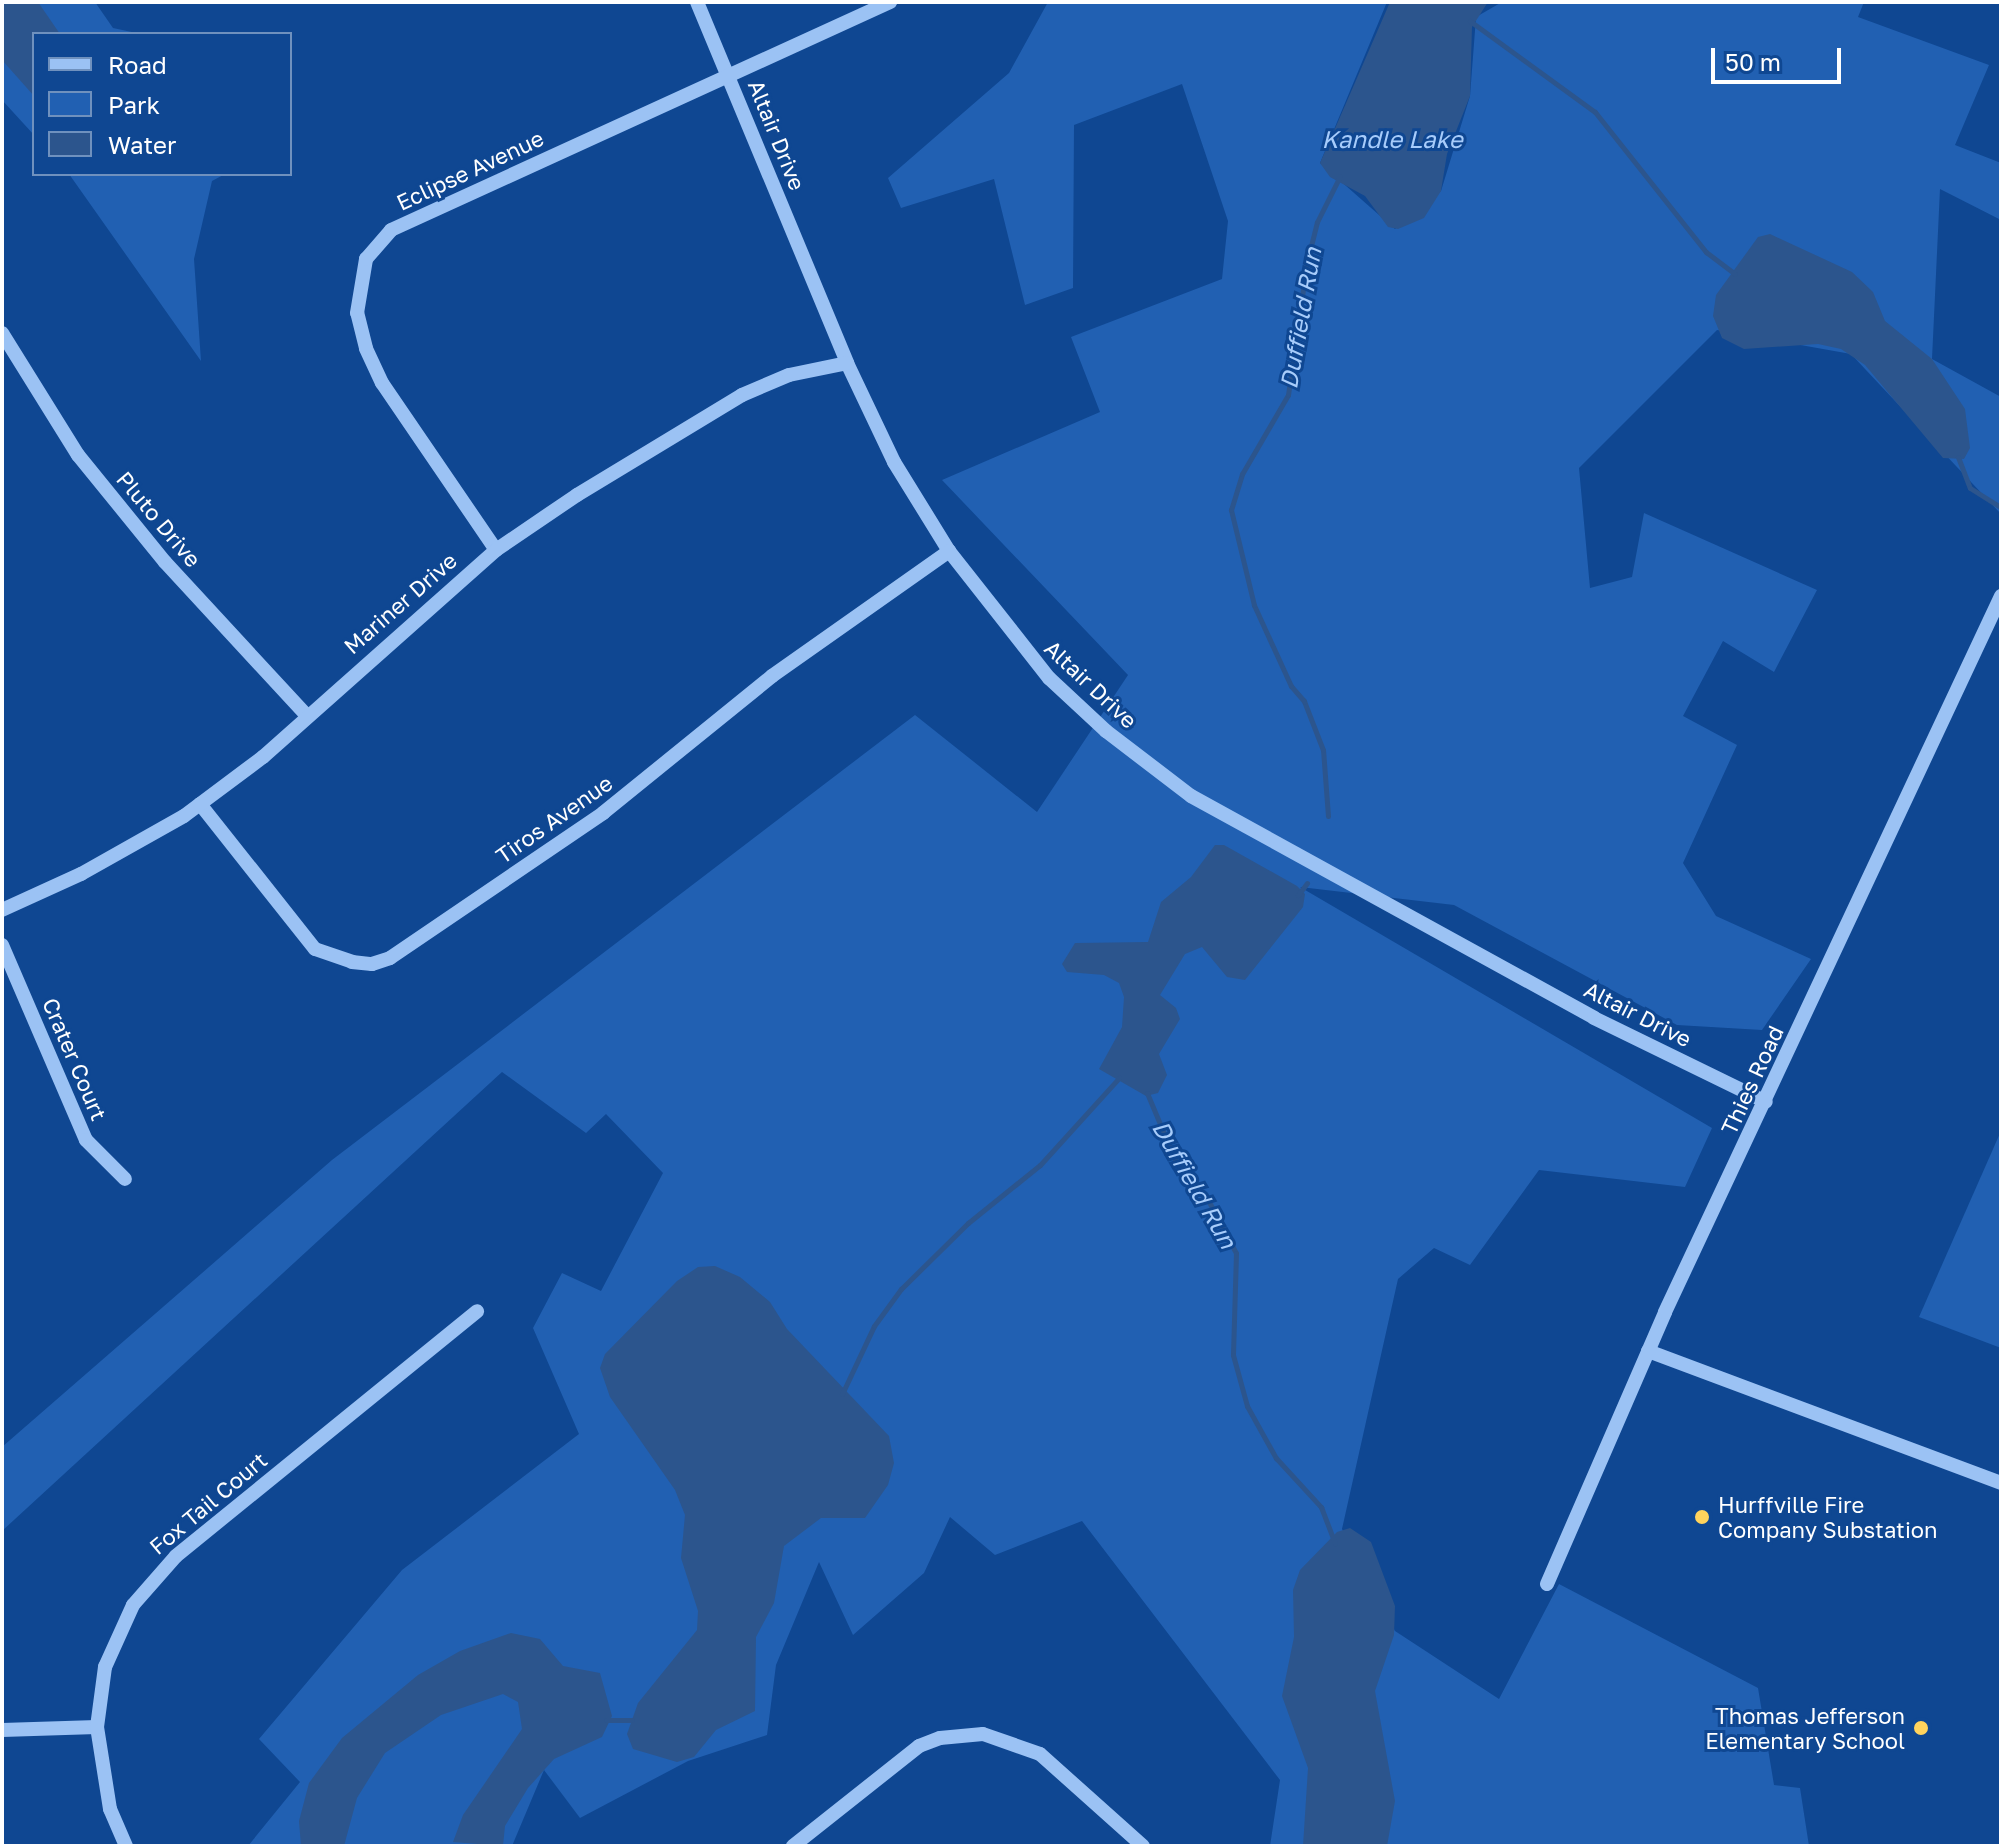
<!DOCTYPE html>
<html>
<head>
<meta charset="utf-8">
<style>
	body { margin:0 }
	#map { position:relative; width:2003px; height:1848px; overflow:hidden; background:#0f4792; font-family:"Golos Text",sans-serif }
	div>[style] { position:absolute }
	.green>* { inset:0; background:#2160b2 }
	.water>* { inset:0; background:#2c558d }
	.stream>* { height:5px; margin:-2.5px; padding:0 2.5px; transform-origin:2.5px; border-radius:2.5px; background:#2c558d }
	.minor>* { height:14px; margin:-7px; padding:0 7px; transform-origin:7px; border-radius:7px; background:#9bc2f4 }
	.dots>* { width:22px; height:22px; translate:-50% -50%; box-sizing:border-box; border:4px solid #0f4792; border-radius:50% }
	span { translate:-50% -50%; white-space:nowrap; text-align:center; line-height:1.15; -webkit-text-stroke:6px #0f4792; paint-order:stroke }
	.street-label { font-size:22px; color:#fff }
	.poi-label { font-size:22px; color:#fff }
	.left { translate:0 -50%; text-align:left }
	.right { translate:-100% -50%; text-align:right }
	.water-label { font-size:24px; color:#a7ccfb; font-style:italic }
	.frame { position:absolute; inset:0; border:4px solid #fff; pointer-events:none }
	.legend { position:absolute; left:32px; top:32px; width:260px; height:144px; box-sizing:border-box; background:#0f4792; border:2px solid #6f91be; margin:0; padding:10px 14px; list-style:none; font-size:24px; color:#fff }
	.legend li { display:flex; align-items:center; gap:16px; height:40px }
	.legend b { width:40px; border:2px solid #6f91be }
	.scale { position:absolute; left:1711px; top:48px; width:130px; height:36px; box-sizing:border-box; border:4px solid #fff; border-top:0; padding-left:10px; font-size:24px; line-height:28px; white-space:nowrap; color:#fff; -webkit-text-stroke:6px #0f4792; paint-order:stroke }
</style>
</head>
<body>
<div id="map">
	<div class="green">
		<div style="clip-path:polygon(2px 2px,95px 2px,113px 28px,141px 34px,34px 34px,34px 135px,2px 100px)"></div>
		<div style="clip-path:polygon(1048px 2px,1387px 2px,1320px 163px,1395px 229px,1441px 191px,1470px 96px,1476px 17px,1502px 2px,1864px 2px,1858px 17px,1989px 65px,1955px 145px,2001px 163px,2001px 220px,1940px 189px,1932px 359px,2001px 397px,2001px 514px,1851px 354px,1717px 330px,1579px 468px,1590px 588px,1632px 577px,1644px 513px,1817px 590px,1774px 672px,1723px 641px,1683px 716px,1737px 745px,1683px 863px,1716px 916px,1811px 959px,1762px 1030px,1677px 1025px,1454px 905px,1300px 887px,1712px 1128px,1685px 1187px,1539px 1170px,1470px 1265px,1434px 1248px,1398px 1279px,1342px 1529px,1395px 1631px,1499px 1699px,1559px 1584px,1758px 1688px,1774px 1785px,1800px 1788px,1809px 1846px,1270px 1846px,1280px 1780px,1082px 1521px,995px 1555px,950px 1517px,924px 1573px,853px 1635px,819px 1562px,776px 1665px,767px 1735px,688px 1761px,580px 1818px,544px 1770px,512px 1846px,248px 1846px,300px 1782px,259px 1739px,402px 1570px,579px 1434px,533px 1328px,562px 1273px,601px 1291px,663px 1173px,606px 1114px,586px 1133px,502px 1072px,2px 1531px,2px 1447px,332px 1160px,915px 715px,1037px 812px,1128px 675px,942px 480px,1100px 412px,1071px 337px,1222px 279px,1228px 221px,1182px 84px,1074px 125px,1073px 288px,1025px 305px,994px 179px,901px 208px,888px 178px,1009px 73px)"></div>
		<div style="clip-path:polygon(69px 174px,225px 174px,212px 181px,194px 259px,201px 361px)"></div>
		<div style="clip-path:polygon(2001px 1131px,2001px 1348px,1919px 1317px)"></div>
	</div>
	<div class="water">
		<div style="clip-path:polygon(2px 2px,38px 2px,60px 34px,34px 34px,34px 96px,2px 60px)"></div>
		<div style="clip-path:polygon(1390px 2px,1488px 2px,1472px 27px,1470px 96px,1447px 154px,1441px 191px,1424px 218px,1398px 229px,1388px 227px,1365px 196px,1330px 177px,1320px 163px)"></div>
		<div style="clip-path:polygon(1770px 234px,1852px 272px,1873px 292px,1885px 321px,1932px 359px,1965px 409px,1970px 448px,1964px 459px,1943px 458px,1865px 365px,1841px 349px,1818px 344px,1744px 349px,1722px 338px,1713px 316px,1716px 295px,1758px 237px)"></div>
		<div style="clip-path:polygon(1215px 845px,1224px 845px,1297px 886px,1305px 894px,1303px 907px,1245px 980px,1227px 977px,1202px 947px,1185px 954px,1160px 995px,1176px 1008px,1180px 1019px,1159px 1054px,1167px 1075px,1158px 1093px,1146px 1096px,1099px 1069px,1122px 1027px,1124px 997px,1119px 983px,1104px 975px,1067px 972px,1062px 964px,1075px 943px,1148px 942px,1161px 902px,1191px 877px)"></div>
		<div style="clip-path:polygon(715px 1266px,740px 1277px,770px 1302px,787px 1329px,889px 1436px,894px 1463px,888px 1485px,865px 1518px,821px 1518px,784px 1546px,774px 1603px,756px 1637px,755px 1711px,716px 1730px,694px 1757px,677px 1762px,633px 1749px,627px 1734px,638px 1703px,697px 1630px,698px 1611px,681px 1558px,685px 1515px,675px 1490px,610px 1397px,600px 1368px,605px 1354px,677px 1281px,698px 1267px)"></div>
		<div style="clip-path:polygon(1350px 1528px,1371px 1542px,1395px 1606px,1394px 1635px,1375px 1691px,1395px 1801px,1387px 1846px,1303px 1846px,1308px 1768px,1282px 1696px,1294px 1637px,1293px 1590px,1300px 1570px,1337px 1532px)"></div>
		<div style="clip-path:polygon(511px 1633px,540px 1639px,563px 1666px,600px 1673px,612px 1716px,602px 1737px,554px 1759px,528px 1788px,505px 1826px,503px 1846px,453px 1842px,463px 1815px,522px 1729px,518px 1702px,503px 1694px,441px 1715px,385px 1753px,357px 1798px,344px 1846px,301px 1846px,299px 1821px,309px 1783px,342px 1738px,418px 1675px,460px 1651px)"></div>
	</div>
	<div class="stream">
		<div style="left:1470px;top:21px;width:155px;rotate:36.1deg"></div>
		<div style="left:1595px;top:112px;width:179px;rotate:51.6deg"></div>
		<div style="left:1706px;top:252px;width:36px;rotate:37deg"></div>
		<div style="left:1958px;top:457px;width:33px;rotate:69deg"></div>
		<div style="left:1970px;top:488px;width:36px;rotate:32deg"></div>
		<div style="left:1328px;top:816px;width:66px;rotate:-94.3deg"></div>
		<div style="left:1323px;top:750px;width:53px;rotate:-111.2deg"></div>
		<div style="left:1304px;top:701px;width:20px;rotate:-131deg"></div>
		<div style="left:1291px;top:686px;width:89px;rotate:-114.6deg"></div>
		<div style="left:1254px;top:605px;width:98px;rotate:-103.6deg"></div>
		<div style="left:1231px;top:510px;width:38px;rotate:-73deg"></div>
		<div style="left:1242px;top:474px;width:91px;rotate:-59.8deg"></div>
		<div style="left:1288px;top:395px;width:134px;rotate:-81.9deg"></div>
		<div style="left:1307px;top:262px;width:41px;rotate:-76deg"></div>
		<div style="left:1317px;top:222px;width:51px;rotate:-63.4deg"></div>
		<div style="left:1298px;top:895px;width:15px;rotate:-53deg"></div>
		<div style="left:1147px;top:1093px;width:75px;rotate:67.2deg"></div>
		<div style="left:1176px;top:1162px;width:48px;rotate:49.3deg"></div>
		<div style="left:1207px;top:1198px;width:62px;rotate:62.2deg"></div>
		<div style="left:1236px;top:1253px;width:102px;rotate:91.7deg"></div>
		<div style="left:1233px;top:1355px;width:53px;rotate:74.6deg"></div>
		<div style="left:1247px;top:1406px;width:60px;rotate:60.9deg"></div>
		<div style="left:1276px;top:1458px;width:67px;rotate:47.4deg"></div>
		<div style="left:1321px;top:1507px;width:39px;rotate:69deg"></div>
		<div style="left:842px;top:1394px;width:75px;rotate:-64.8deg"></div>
		<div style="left:874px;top:1326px;width:46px;rotate:-53.9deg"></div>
		<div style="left:901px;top:1289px;width:94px;rotate:-44.6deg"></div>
		<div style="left:968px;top:1223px;width:92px;rotate:-38.9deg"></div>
		<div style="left:1040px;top:1165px;width:118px;rotate:-47.8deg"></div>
		<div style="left:606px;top:1720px;width:26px"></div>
	</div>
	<div class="minor">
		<div style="left:697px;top:2px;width:391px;rotate:67.4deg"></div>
		<div style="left:847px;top:363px;width:110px;rotate:64.6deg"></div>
		<div style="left:894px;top:462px;width:105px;rotate:58.3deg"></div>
		<div style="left:949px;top:551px;width:162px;rotate:51.8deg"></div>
		<div style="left:1049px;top:678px;width:78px;rotate:42.9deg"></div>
		<div style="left:1106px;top:731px;width:107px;rotate:37.4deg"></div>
		<div style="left:1191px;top:796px;width:460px;rotate:28.8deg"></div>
		<div style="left:1594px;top:1018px;width:191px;rotate:26deg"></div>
		<div style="left:2px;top:333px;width:144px;rotate:58.1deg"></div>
		<div style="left:78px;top:455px;width:138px;rotate:50.9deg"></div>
		<div style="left:165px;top:562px;width:208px;rotate:47.3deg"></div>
		<div style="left:496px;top:550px;width:202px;rotate:-124.3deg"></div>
		<div style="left:382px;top:383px;width:38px;rotate:-115deg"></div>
		<div style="left:366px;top:348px;width:36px;rotate:-104deg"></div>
		<div style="left:357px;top:313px;width:55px;rotate:-80.5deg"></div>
		<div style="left:366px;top:259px;width:38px;rotate:-49deg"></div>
		<div style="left:391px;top:230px;width:549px;rotate:-24.56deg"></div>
		<div style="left:200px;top:804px;width:185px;rotate:51.6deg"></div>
		<div style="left:315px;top:949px;width:39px;rotate:19deg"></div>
		<div style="left:352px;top:962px;width:20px;rotate:6deg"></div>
		<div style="left:372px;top:964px;width:19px;rotate:-18deg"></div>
		<div style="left:390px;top:958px;width:258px;rotate:-34.2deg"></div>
		<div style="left:603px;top:813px;width:218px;rotate:-39deg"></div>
		<div style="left:772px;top:676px;width:217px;rotate:-35.2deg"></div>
		<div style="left:2px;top:910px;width:87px;rotate:-24.5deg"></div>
		<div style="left:81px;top:874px;width:118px;rotate:-29.4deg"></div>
		<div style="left:184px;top:816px;width:99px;rotate:-36.8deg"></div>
		<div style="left:263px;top:757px;width:312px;rotate:-41.6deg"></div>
		<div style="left:496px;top:550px;width:98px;rotate:-34.2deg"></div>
		<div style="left:577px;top:495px;width:193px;rotate:-31.2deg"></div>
		<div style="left:742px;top:395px;width:51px;rotate:-23.1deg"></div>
		<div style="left:789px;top:375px;width:59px;rotate:-11.7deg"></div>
		<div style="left:2px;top:945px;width:212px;rotate:66.7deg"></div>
		<div style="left:86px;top:1140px;width:55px;rotate:45deg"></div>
		<div style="left:1648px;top:1351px;width:377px;rotate:20.5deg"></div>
		<div style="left:1547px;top:1584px;width:296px;rotate:-66.5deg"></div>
		<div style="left:1665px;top:1312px;width:791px;rotate:-64.86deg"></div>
		<div style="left:2px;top:1730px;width:95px;rotate:-1.8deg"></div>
		<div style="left:126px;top:1846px;width:40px;rotate:-113.4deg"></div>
		<div style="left:110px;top:1809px;width:83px;rotate:-99deg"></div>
		<div style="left:97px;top:1727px;width:61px;rotate:-82.4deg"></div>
		<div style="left:105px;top:1667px;width:68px;rotate:-65.7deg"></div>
		<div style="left:133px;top:1605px;width:65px;rotate:-48.7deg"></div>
		<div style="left:176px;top:1556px;width:388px;rotate:-39.1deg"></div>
		<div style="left:793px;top:1846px;width:161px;rotate:-38.4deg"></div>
		<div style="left:919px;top:1746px;width:22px;rotate:-21deg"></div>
		<div style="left:940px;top:1738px;width:43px;rotate:-5.3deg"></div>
		<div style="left:983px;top:1734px;width:60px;rotate:19.3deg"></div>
		<div style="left:1040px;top:1754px;width:138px;rotate:41.8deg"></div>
	</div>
	<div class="dots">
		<div style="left:1702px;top:1517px;background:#ffd35d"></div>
		<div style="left:1921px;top:1728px;background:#ffd35d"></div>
	</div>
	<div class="street-label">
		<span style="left:777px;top:135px;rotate:68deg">Altair Drive</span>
		<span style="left:470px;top:170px;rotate:-25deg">Eclipse Avenue</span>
		<span style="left:159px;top:519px;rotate:50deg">Pluto Drive</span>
		<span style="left:400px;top:603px;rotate:-41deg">Mariner Drive</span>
		<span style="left:1091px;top:684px;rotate:43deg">Altair Drive</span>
		<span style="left:554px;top:819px;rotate:-35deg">Tiros Avenue</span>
		<span style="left:1638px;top:1014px;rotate:27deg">Altair Drive</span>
		<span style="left:75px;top:1059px;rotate:67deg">Crater Court</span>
		<span style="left:1752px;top:1080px;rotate:-65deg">Thies Road</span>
		<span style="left:208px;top:1503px;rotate:-40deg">Fox Tail Court</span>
	</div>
	<div class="poi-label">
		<span class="left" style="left:1718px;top:1517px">Hurffville Fire<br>Company Substation</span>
		<span class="right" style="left:1905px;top:1728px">Thomas Jefferson<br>Elementary School</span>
	</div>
	<div class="water-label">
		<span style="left:1392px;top:139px">Kandle Lake</span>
		<span style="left:1300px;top:318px;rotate:-80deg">Duffield Run</span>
		<span style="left:1195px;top:1184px;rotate:60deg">Duffield Run</span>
	</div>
	<div class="frame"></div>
	<ul class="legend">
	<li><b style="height:10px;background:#9bc2f4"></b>Road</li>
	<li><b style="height:22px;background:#2160b2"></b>Park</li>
	<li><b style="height:22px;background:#2c558d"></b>Water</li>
	</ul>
	<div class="scale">50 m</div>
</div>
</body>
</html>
